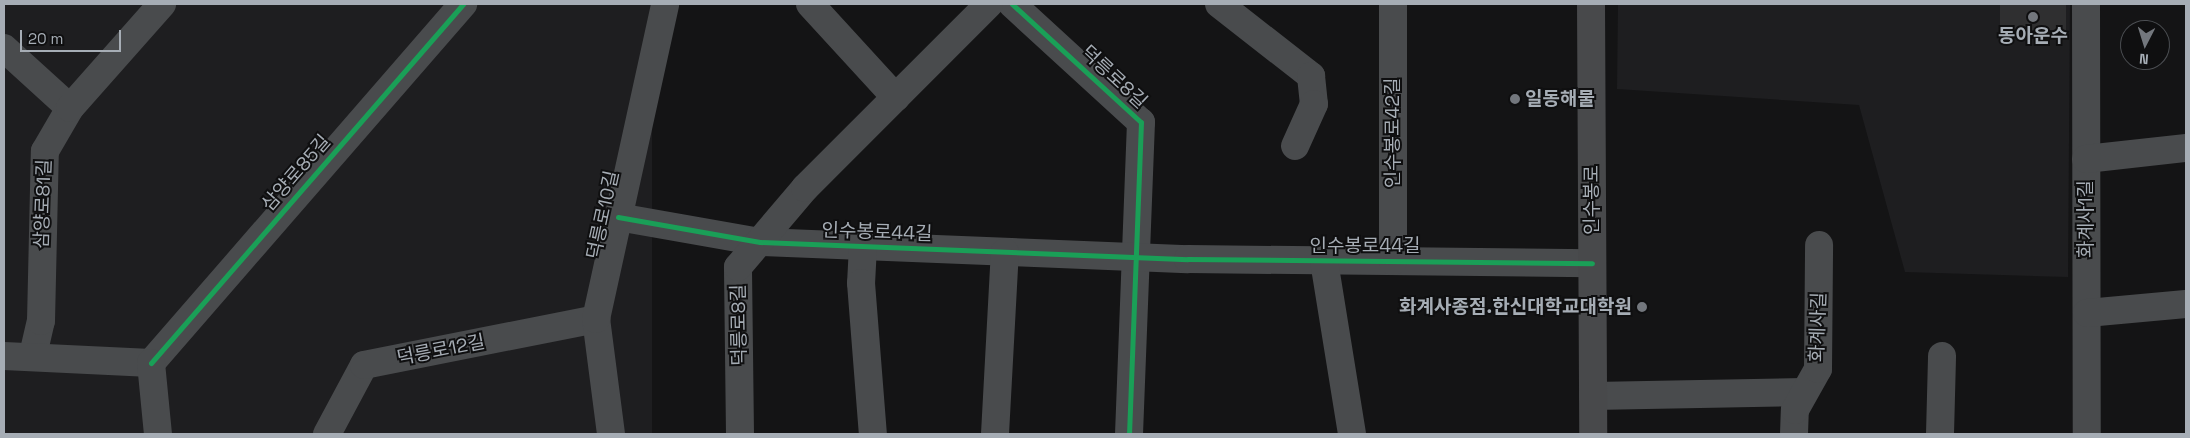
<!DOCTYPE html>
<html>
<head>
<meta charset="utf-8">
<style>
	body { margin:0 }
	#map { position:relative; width:2190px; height:438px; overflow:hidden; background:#141415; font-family:"Space Grotesk","Noto Sans KR",sans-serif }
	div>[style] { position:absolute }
	.built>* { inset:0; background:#1e1e20; transform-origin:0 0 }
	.building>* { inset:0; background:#2f2f30; transform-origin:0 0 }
	.minor>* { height:28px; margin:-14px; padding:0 14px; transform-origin:14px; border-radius:14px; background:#494b4d }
	.secondary>* { height:28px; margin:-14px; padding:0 14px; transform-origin:14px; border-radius:14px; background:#48494b }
	.cycleway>* { height:5px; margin:-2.5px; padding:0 2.5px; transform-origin:2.5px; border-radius:2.5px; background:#1a9f57 }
	.dots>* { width:14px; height:14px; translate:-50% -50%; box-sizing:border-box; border:2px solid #0f0f10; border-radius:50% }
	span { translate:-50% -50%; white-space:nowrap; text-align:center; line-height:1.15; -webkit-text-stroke:4px #0f0f10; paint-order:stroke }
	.poi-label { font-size:19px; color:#a6adb5; font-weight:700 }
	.left { translate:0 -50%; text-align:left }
	.right { translate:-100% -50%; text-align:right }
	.street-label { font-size:19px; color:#a6adb5 }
	.frame { position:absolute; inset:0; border:5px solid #a6adb5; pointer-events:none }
	.north { position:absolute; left:2120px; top:20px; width:50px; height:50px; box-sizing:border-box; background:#0f0f10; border:1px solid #4b4e52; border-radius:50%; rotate:185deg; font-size:14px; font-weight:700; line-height:20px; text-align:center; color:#a6adb5 }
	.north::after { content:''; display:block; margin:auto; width:18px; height:22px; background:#73777d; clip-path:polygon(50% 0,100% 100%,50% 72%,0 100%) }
	.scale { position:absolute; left:20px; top:30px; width:101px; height:22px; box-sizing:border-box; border:2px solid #a6adb5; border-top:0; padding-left:6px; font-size:15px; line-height:18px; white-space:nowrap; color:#a6adb5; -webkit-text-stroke:4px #0f0f10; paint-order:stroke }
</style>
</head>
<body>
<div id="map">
	<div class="built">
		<div style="left:4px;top:4px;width:648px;height:430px"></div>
		<div style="clip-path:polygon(1618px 4px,2070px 4px,2068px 277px,1905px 272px,1859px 105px,1617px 89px)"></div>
	</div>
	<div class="building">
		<div style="left:2000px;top:4px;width:66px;height:26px"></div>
	</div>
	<div class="minor">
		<div style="left:810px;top:4px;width:127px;rotate:47.5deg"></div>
		<div style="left:1012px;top:4px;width:175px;rotate:42.5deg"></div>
		<div style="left:1141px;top:122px;width:312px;rotate:92.2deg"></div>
		<div style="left:1219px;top:4px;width:117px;rotate:38deg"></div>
		<div style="left:1311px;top:76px;width:28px;rotate:84deg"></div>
		<div style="left:1314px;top:104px;width:46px;rotate:114.3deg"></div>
		<div style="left:2086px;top:4px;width:430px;rotate:89.9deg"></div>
		<div style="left:4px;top:48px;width:89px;rotate:42.3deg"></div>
		<div style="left:2086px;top:159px;width:101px;rotate:-6.3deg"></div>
		<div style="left:618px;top:217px;width:144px;rotate:10deg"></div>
		<div style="left:760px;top:242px;width:428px;rotate:2.3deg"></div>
		<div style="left:1188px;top:259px;width:404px;rotate:0.6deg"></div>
		<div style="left:863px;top:246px;width:37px;rotate:93deg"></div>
		<div style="left:861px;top:283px;width:151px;rotate:85.5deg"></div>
		<div style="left:1324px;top:261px;width:175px;rotate:80.8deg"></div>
		<div style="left:1393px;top:261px;width:257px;rotate:-90deg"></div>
		<div style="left:2087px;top:313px;width:99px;rotate:-5.2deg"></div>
		<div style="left:33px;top:355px;width:35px;rotate:-77deg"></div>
		<div style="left:41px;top:321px;width:170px;rotate:-88.7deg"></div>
		<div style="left:45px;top:151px;width:50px;rotate:-59.8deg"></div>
		<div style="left:70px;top:108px;width:139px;rotate:-48.5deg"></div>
		<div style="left:4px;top:356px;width:147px;rotate:2.7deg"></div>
		<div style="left:151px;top:363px;width:476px;rotate:-49deg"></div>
		<div style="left:151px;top:363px;width:71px;rotate:84.4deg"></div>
		<div style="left:1593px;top:396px;width:211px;rotate:-1.1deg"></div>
		<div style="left:327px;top:434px;width:78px;rotate:-61.8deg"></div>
		<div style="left:364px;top:365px;width:237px;rotate:-11.2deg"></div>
		<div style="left:611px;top:434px;width:116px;rotate:-97.4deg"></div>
		<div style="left:596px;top:319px;width:322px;rotate:-77.6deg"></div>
		<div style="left:740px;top:434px;width:167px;rotate:-90.7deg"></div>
		<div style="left:738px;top:267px;width:104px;rotate:-49.7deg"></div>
		<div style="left:805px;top:188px;width:260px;rotate:-45deg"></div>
		<div style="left:995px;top:434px;width:182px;rotate:-86.9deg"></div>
		<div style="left:1794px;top:434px;width:24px;rotate:-88deg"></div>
		<div style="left:1795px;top:410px;width:47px;rotate:-60.7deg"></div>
		<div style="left:1818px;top:369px;width:124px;rotate:-89.5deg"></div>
		<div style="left:1940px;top:434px;width:78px;rotate:-88.5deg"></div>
	</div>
	<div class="secondary">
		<div style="left:1591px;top:4px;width:430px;rotate:89.7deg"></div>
	</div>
	<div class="cycleway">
		<div style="left:1012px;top:4px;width:175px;rotate:42.5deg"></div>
		<div style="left:1141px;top:122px;width:312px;rotate:92.2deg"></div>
		<div style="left:618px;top:217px;width:144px;rotate:10deg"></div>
		<div style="left:760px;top:242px;width:428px;rotate:2.3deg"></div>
		<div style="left:1188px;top:259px;width:404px;rotate:0.6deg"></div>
		<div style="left:151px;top:363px;width:476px;rotate:-49deg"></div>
	</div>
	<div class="dots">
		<div style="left:2033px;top:17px;background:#73777d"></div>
		<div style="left:1515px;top:99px;background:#73777d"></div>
		<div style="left:1642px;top:307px;background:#73777d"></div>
	</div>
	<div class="poi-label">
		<span style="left:2033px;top:36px">동아운수</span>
		<span class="left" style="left:1525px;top:99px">일동해물</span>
		<span class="right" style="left:1632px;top:307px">화계사종점.한신대학교대학원</span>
	</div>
	<div class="street-label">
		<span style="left:1114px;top:77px;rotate:43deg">덕릉로8길</span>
		<span style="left:1393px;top:133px;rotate:-90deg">인수봉로42길</span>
		<span style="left:296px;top:173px;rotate:-49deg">삼양로85길</span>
		<span style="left:1592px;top:200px;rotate:-90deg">인수봉로</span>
		<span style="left:43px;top:204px;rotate:-88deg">삼양로81길</span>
		<span style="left:603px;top:215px;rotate:-78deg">덕릉로10길</span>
		<span style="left:2086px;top:219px;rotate:-90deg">화계사1길</span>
		<span style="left:877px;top:232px;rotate:2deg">인수봉로44길</span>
		<span style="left:1365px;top:246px">인수봉로44길</span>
		<span style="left:739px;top:325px;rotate:-91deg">덕릉로8길</span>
		<span style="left:1818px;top:327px;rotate:-88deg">화계사길</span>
		<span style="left:441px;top:350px;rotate:-11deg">덕릉로12길</span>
	</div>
	<div class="frame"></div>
	<div class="north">N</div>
	<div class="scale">20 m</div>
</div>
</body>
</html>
